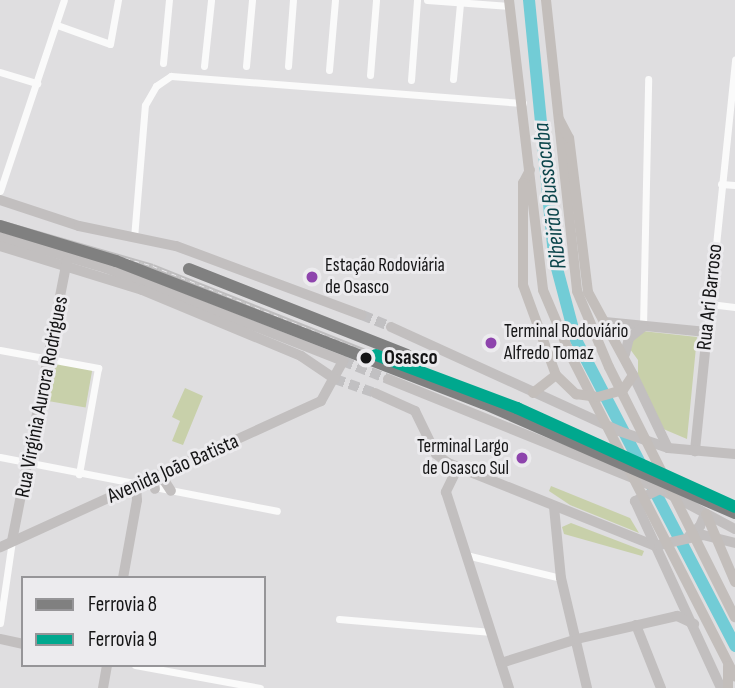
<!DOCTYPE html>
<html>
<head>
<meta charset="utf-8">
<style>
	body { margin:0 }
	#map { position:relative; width:735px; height:688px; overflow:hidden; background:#dfdee0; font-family:"Sofia Sans Condensed",sans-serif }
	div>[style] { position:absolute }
	.green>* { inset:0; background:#c8d0aa; transform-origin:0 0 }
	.river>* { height:12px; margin:-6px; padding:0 6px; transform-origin:6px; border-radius:6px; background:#72ccd6 }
	.secondary-tunnel>* { height:10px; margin-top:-5px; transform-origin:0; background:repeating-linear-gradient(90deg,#c1c0c2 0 10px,transparent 0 15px) }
	.street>* { height:7px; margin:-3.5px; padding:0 3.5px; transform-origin:3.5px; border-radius:3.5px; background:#fafafa }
	.secondary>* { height:10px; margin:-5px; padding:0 5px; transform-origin:5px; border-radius:5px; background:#c2bfbf }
	.primary>* { height:10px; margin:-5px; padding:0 5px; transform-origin:5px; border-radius:5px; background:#c3bebb }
	.rail>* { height:4.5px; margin-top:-2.25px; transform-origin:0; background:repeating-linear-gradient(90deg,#ecebee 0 5px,#bebdbe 0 10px); box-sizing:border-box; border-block:2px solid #bebdbe }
	.rail-1>* { height:12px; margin:-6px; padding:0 6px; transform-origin:6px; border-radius:6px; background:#808080 }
	.rail-2>* { height:12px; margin:-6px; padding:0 6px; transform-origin:6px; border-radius:6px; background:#00a88e }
	.dots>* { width:19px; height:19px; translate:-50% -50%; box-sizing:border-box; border:4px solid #ecebee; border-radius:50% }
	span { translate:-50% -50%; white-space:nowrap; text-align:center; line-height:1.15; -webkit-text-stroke:6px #ecebee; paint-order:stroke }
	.bus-label { font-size:19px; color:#151516 }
	.left { translate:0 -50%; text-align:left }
	.right { translate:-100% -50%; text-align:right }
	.street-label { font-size:21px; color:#151516 }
	.stop-label { font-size:21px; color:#151516; font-weight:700 }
	.water-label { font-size:23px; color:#0b454b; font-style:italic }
	.legend { position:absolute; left:21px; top:576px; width:245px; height:91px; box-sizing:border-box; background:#ecebee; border:2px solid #969598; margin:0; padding:9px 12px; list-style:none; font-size:21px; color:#151516 }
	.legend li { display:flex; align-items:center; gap:14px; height:35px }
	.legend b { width:35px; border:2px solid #969598 }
</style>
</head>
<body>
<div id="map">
	<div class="green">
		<div style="clip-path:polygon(642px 331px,697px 337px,687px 439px,661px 428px,638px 379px,638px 360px,630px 349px,631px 340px)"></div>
		<div style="left:52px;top:362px;width:41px;height:39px;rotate:10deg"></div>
		<div style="clip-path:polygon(185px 388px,203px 396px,183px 445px,172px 441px,180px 421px,172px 417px)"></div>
		<div style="clip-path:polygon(551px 486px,630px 518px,639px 533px,570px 505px,549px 491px)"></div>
		<div style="clip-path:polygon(571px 523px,644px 551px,642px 556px,564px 534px,562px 527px)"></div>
	</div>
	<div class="river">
		<div style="left:529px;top:0;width:258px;rotate:84.4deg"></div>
		<div style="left:554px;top:257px;width:86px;rotate:75.2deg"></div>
		<div style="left:576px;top:340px;width:345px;rotate:62.5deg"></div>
	</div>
	<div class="secondary-tunnel">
		<div style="left:362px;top:315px;width:31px;rotate:22deg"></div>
		<div style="left:343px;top:361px;width:48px;rotate:21.8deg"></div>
		<div style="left:335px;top:379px;width:42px;rotate:19.3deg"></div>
	</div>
	<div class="street">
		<div style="left:427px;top:0;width:83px;rotate:4.1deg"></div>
		<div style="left:57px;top:25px;width:56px;rotate:19.7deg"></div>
		<div style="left:110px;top:44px;width:45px;rotate:-79.7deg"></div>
		<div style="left:163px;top:63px;width:63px;rotate:-84.6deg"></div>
		<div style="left:204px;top:66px;width:66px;rotate:-83.9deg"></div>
		<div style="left:246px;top:66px;width:66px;rotate:-84.8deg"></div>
		<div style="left:288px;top:66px;width:66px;rotate:-85.7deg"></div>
		<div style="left:329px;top:70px;width:70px;rotate:-85.1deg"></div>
		<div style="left:0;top:72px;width:39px;rotate:17deg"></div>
		<div style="left:370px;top:75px;width:75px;rotate:-85.4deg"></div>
		<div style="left:453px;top:79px;width:76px;rotate:-84.7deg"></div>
		<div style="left:411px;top:80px;width:80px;rotate:-85.7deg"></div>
		<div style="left:721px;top:184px;width:14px;rotate:4deg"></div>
		<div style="left:0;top:191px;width:201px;rotate:-71.5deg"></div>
		<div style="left:134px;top:238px;width:133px;rotate:-85.3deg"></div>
		<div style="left:145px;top:105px;width:22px;rotate:-60deg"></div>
		<div style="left:156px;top:86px;width:18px;rotate:-34deg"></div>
		<div style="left:171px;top:76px;width:353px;rotate:4.4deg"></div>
		<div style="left:710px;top:304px;width:25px;rotate:7deg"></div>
		<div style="left:643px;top:327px;width:248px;rotate:-88.8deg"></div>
		<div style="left:707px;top:332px;width:274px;rotate:-84.1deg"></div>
		<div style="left:0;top:350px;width:100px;rotate:10.4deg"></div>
		<div style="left:98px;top:368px;width:108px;rotate:100.2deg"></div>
		<div style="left:0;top:457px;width:282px;rotate:11deg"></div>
		<div style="left:466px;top:555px;width:98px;rotate:13.6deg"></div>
		<div style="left:339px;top:619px;width:153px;rotate:4.9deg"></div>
		<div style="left:0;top:623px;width:83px;rotate:-81.7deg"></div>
		<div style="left:135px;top:665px;width:127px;rotate:10.4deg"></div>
	</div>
	<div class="secondary">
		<div style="left:0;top:200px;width:83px;rotate:18.2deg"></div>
		<div style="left:79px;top:226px;width:99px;rotate:11.7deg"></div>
		<div style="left:176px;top:246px;width:198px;rotate:20.4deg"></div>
		<div style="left:0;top:237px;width:110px;rotate:16.3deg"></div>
		<div style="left:106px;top:268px;width:255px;rotate:21.4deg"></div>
		<div style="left:343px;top:361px;width:46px;rotate:118.8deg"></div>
		<div style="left:321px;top:401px;width:353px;rotate:155.5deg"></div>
		<div style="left:0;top:246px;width:149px;rotate:17.2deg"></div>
		<div style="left:142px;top:290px;width:172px;rotate:22.5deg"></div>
		<div style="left:301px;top:356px;width:41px;rotate:34.1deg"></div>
		<div style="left:605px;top:322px;width:102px;rotate:5.6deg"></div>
		<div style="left:707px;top:332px;width:120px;rotate:95.8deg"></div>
		<div style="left:391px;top:327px;width:251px;rotate:24.5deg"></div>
		<div style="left:619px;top:431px;width:52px;rotate:19.1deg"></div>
		<div style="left:668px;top:448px;width:67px;rotate:5.1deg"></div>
		<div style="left:625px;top:354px;width:16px;rotate:-76deg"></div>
		<div style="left:629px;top:338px;width:18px;rotate:-38deg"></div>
		<div style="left:633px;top:375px;width:81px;rotate:64.4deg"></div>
		<div style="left:388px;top:379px;width:293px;rotate:22deg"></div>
		<div style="left:660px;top:489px;width:85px;rotate:28.1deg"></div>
		<div style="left:375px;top:393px;width:44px;rotate:24.2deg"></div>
		<div style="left:415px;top:411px;width:48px;rotate:64deg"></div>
		<div style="left:436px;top:454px;width:15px;rotate:37deg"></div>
		<div style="left:448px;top:463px;width:223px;rotate:21.8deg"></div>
		<div style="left:458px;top:467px;width:28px;rotate:116deg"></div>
		<div style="left:446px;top:492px;width:206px;rotate:72.2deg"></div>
		<div style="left:160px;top:474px;width:20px;rotate:57deg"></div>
		<div style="left:153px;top:478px;width:11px;rotate:80deg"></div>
		<div style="left:660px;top:489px;width:28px;rotate:154deg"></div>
		<div style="left:635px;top:501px;width:206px;rotate:65.3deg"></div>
		<div style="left:554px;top:507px;width:71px;rotate:84.4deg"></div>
		<div style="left:561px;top:578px;width:113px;rotate:76.7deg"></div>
		<div style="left:689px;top:536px;width:15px;rotate:-42deg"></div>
		<div style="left:700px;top:526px;width:13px;rotate:-67deg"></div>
		<div style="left:12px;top:541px;width:285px;rotate:-78.9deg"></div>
		<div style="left:659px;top:545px;width:45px;rotate:-12.8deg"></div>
		<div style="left:703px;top:535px;width:33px;rotate:14deg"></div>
		<div style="left:123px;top:578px;width:79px;rotate:-79.8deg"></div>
		<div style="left:137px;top:500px;width:15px;rotate:-94deg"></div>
		<div style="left:636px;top:625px;width:68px;rotate:68.4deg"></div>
		<div style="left:0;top:639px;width:24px;rotate:12deg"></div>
		<div style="left:501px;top:663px;width:80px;rotate:-17.5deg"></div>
		<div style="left:577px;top:639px;width:103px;rotate:-13deg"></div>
		<div style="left:677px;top:616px;width:19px;rotate:25deg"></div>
		<div style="left:103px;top:688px;width:23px;rotate:-80deg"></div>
	</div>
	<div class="primary">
		<div style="left:509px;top:0;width:292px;rotate:83.3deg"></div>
		<div style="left:543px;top:290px;width:72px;rotate:67deg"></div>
		<div style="left:571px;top:356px;width:360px;rotate:62.9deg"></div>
		<div style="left:546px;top:0;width:293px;rotate:83.9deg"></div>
		<div style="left:577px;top:291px;width:82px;rotate:67.2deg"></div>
		<div style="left:609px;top:367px;width:280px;rotate:63.3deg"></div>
		<div style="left:530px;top:170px;width:15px;rotate:118deg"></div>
		<div style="left:523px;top:183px;width:102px;rotate:90deg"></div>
		<div style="left:523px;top:285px;width:96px;rotate:69.9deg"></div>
		<div style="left:556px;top:375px;width:28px;rotate:44deg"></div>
		<div style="left:576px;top:394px;width:22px;rotate:8deg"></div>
		<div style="left:598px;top:397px;width:26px;rotate:-16deg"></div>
		<div style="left:623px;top:390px;width:18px;rotate:-56deg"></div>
		<div style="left:633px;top:375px;width:94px;rotate:-118.5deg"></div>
		<div style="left:588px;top:292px;width:155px;rotate:-97deg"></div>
		<div style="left:569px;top:138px;width:21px;rotate:-118deg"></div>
		<div style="left:533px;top:393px;width:29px;rotate:-38deg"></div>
		<div style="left:706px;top:514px;width:74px;rotate:66.9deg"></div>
		<div style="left:728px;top:666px;width:22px;rotate:90deg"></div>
	</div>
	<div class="rail">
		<div style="left:0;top:222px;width:159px;rotate:16deg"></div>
		<div style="left:153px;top:266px;width:240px;rotate:21.8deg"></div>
	</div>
	<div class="rail-1">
		<div style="left:0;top:226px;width:121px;rotate:16.8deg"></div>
		<div style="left:116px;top:261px;width:394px;rotate:21.2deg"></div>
		<div style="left:483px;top:403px;width:275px;rotate:23.6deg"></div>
		<div style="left:189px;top:269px;width:234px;rotate:21.5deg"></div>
	</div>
	<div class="rail-2">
		<div style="left:376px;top:355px;width:151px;rotate:20.6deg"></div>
		<div style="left:517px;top:408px;width:239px;rotate:24.4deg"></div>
	</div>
	<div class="dots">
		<div style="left:312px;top:277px;background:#8e44ad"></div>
		<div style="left:491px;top:343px;background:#8e44ad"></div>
		<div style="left:366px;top:358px;background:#151516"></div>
		<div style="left:522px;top:458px;background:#8e44ad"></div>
	</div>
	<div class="bus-label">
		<span class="left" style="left:325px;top:277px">Estação Rodoviária<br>de Osasco</span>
		<span class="left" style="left:504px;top:343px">Terminal Rodoviário<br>Alfredo Tomaz</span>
		<span class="right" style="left:509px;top:458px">Terminal Largo<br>de Osasco Sul</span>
	</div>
	<div class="street-label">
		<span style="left:710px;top:297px;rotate:-84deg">Rua Ari Barroso</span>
		<span style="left:42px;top:397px;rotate:-79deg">Rua Virgínia Aurora Rodrigues</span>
		<span style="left:173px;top:469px;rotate:-24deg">Avenida João Batista</span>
	</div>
	<div class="stop-label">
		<span class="left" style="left:384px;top:358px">Osasco</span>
	</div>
	<div class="water-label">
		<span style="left:550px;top:196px;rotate:-97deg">Ribeirão Bussocaba</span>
	</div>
	<ul class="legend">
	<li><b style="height:9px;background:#808080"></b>Ferrovia 8</li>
	<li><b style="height:9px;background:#00a88e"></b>Ferrovia 9</li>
	</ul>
</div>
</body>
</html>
